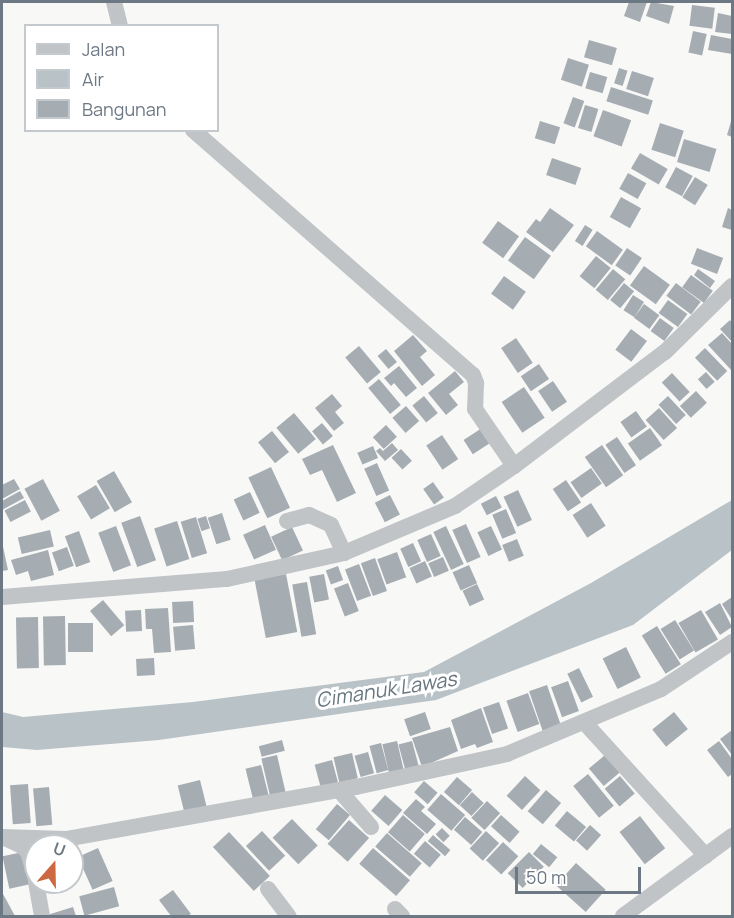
<!DOCTYPE html>
<html>
<head>
<meta charset="utf-8">
<style>
	body { margin:0 }
	#map { position:relative; width:734px; height:918px; overflow:hidden; background:#f8f8f7; font-family:Manrope,sans-serif }
	div>[style] { position:absolute }
	.water>* { inset:0; background:#b9c2c7 }
	.building>* { inset:0; background:#a6adb2; transform-origin:0 0 }
	.minor>* { height:16px; margin:-8px; padding:0 8px; transform-origin:8px; border-radius:8px; background:#c0c4c7 }
	span { translate:-50% -50%; white-space:nowrap; text-align:center; line-height:1.15; -webkit-text-stroke:6px #fff; paint-order:stroke }
	.water-label { font-size:20px; color:#67777f; font-style:italic }
	.frame { position:absolute; inset:0; border:3px solid #6c7883; pointer-events:none }
	.legend { position:absolute; left:24px; top:24px; width:195px; height:108px; box-sizing:border-box; background:#fff; border:2px solid #c4c9cd; margin:0; padding:8px 10px; list-style:none; font-size:18px; color:#6c7883 }
	.legend li { display:flex; align-items:center; gap:12px; height:30px }
	.legend b { width:30px; border:2px solid #c4c9cd }
	.north { position:absolute; left:24px; top:834px; width:60px; height:60px; box-sizing:border-box; background:#fff; border:2px solid #c4c9cd; border-radius:50%; rotate:20deg; font-size:16px; font-weight:700; line-height:24px; text-align:center; color:#6c7883 }
	.north::after { content:''; display:block; margin:auto; width:21px; height:27px; background:#cd6942; clip-path:polygon(50% 0,100% 100%,50% 72%,0 100%) }
	.scale { position:absolute; left:515px; top:867px; width:126px; height:27px; box-sizing:border-box; border:3px solid #6c7883; border-top:0; padding-left:8px; font-size:18px; line-height:21px; white-space:nowrap; color:#6c7883; -webkit-text-stroke:4px #fff; paint-order:stroke }
</style>
</head>
<body>
<div id="map">
	<div class="water">
		<div style="clip-path:polygon(732px 500px,732px 550px,633px 625px,436px 700px,159px 740px,37px 750px,2px 747px,2px 712px,23px 717px,193px 702px,424px 672px,591px 583px)"></div>
	</div>
	<div class="building">
		<div style="clip-path:polygon(629px 2px,647px 2px,640px 22px,624px 16px)"></div>
		<div style="clip-path:polygon(651px 2px,674px 6px,669px 24px,646px 16px)"></div>
		<div style="left:692px;top:5px;width:23px;height:21px;rotate:7deg"></div>
		<div style="clip-path:polygon(718px 13px,732px 16px,732px 34px,715px 32px)"></div>
		<div style="left:693px;top:31px;width:14px;height:22px;rotate:12deg"></div>
		<div style="clip-path:polygon(711px 35px,732px 39px,732px 54px,708px 50px)"></div>
		<div style="left:589px;top:40px;width:29px;height:18px;rotate:16deg"></div>
		<div style="left:568px;top:58px;width:22px;height:23px;rotate:18deg"></div>
		<div style="left:619px;top:68px;width:9px;height:16px;rotate:18deg"></div>
		<div style="left:632px;top:71px;width:23px;height:19px;rotate:18deg"></div>
		<div style="left:590px;top:72px;width:18px;height:17px;rotate:16deg"></div>
		<div style="left:611px;top:87px;width:44px;height:15px;rotate:18deg"></div>
		<div style="left:573px;top:97px;width:12px;height:28px;rotate:20deg"></div>
		<div style="left:585px;top:105px;width:14px;height:24px;rotate:17deg"></div>
		<div style="left:603px;top:110px;width:30px;height:28px;rotate:20deg"></div>
		<div style="clip-path:polygon(732px 118px,732px 137px,727px 135px)"></div>
		<div style="left:540px;top:121px;width:21px;height:18px;rotate:17deg"></div>
		<div style="left:660px;top:123px;width:25px;height:28px;rotate:18deg"></div>
		<div style="left:684px;top:139px;width:34px;height:24px;rotate:17deg"></div>
		<div style="left:640px;top:153px;width:32px;height:18px;rotate:30deg"></div>
		<div style="left:552px;top:158px;width:31px;height:18px;rotate:19deg"></div>
		<div style="left:676px;top:167px;width:19px;height:23px;rotate:28deg"></div>
		<div style="left:628px;top:173px;width:21px;height:18px;rotate:29deg"></div>
		<div style="left:695px;top:177px;width:15px;height:24px;rotate:32deg"></div>
		<div style="left:621px;top:197px;width:23px;height:23px;rotate:29deg"></div>
		<div style="clip-path:polygon(550px 208px,574px 225px,553px 252px,526px 232px,536px 219px,540px 222px)"></div>
		<div style="clip-path:polygon(728px 208px,732px 210px,732px 230px,722px 227px)"></div>
		<div style="left:498px;top:221px;width:26px;height:27px;rotate:36deg"></div>
		<div style="left:585px;top:225px;width:9px;height:19px;rotate:32deg"></div>
		<div style="left:597px;top:231px;width:32px;height:19px;rotate:36deg"></div>
		<div style="left:525px;top:237px;width:32px;height:29px;rotate:36deg"></div>
		<div style="left:627px;top:248px;width:18px;height:21px;rotate:34deg"></div>
		<div style="left:697px;top:248px;width:28px;height:17px;rotate:21deg"></div>
		<div style="left:596px;top:256px;width:19px;height:26px;rotate:39deg"></div>
		<div style="left:644px;top:266px;width:32px;height:24px;rotate:36deg"></div>
		<div style="left:613px;top:269px;width:16px;height:27px;rotate:40deg"></div>
		<div style="clip-path:polygon(698px 269px,715px 281px,710px 288px,694px 275px)"></div>
		<div style="left:691px;top:275px;width:27px;height:15px;rotate:36deg"></div>
		<div style="left:504px;top:276px;width:27px;height:22px;rotate:36deg"></div>
		<div style="left:624px;top:283px;width:13px;height:22px;rotate:39deg"></div>
		<div style="left:676px;top:283px;width:31px;height:16px;rotate:37deg"></div>
		<div style="left:633px;top:295px;width:13px;height:18px;rotate:32deg"></div>
		<div style="left:668px;top:300px;width:24px;height:16px;rotate:36deg"></div>
		<div style="left:644px;top:304px;width:19px;height:17px;rotate:36deg"></div>
		<div style="left:660px;top:318px;width:17px;height:16px;rotate:36deg"></div>
		<div style="clip-path:polygon(730px 320px,732px 323px,732px 342px,720px 329px)"></div>
		<div style="left:631px;top:329px;width:20px;height:26px;rotate:37deg"></div>
		<div style="clip-path:polygon(722px 333px,732px 344px,732px 371px,708px 345px)"></div>
		<div style="clip-path:polygon(413px 335px,427px 351px,420px 357px,435px 375px,422px 386px,394px 351px)"></div>
		<div style="left:516px;top:338px;width:30px;height:18px;rotate:56deg"></div>
		<div style="left:359px;top:346px;width:34px;height:18px;rotate:50deg"></div>
		<div style="left:705px;top:348px;width:32px;height:14px;rotate:46deg"></div>
		<div style="left:386px;top:349px;width:17px;height:11px;rotate:50deg"></div>
		<div style="left:539px;top:364px;width:18px;height:22px;rotate:56deg"></div>
		<div style="clip-path:polygon(399px 366px,417px 388px,406px 397px,394px 383px,391px 386px,384px 378px)"></div>
		<div style="clip-path:polygon(455px 371px,464px 382px,449px 394px,458px 405px,446px 415px,428px 393px)"></div>
		<div style="left:706px;top:372px;width:13px;height:11px;rotate:48deg"></div>
		<div style="left:672px;top:373px;width:26px;height:14px;rotate:47deg"></div>
		<div style="left:379px;top:379px;width:34px;height:14px;rotate:50deg"></div>
		<div style="left:553px;top:381px;width:25px;height:18px;rotate:56deg"></div>
		<div style="left:524px;top:387px;width:37px;height:27px;rotate:56deg"></div>
		<div style="left:696px;top:391px;width:16px;height:22px;rotate:47deg"></div>
		<div style="clip-path:polygon(332px 394px,342px 406px,335px 412px,344px 423px,334px 431px,315px 408px)"></div>
		<div style="left:424px;top:396px;width:22px;height:15px;rotate:51deg"></div>
		<div style="left:668px;top:396px;width:26px;height:13px;rotate:47deg"></div>
		<div style="left:406px;top:406px;width:20px;height:18px;rotate:49deg"></div>
		<div style="left:659px;top:408px;width:27px;height:18px;rotate:48deg"></div>
		<div style="left:636px;top:411px;width:19px;height:19px;rotate:55deg"></div>
		<div style="left:294px;top:413px;width:34px;height:23px;rotate:50deg"></div>
		<div style="left:322px;top:423px;width:17px;height:13px;rotate:50deg"></div>
		<div style="left:386px;top:425px;width:16px;height:18px;rotate:47deg"></div>
		<div style="left:482px;top:428px;width:17px;height:22px;rotate:57deg"></div>
		<div style="left:650px;top:428px;width:21px;height:27px;rotate:55deg"></div>
		<div style="left:272px;top:431px;width:27px;height:18px;rotate:51deg"></div>
		<div style="left:442px;top:435px;width:29px;height:19px;rotate:56deg"></div>
		<div style="left:617px;top:437px;width:34px;height:14px;rotate:56deg"></div>
		<div style="clip-path:polygon(392px 443px,398px 450px,385px 461px,376px 451px,380px 448px,383px 451px)"></div>
		<div style="clip-path:polygon(333px 445px,356px 493px,337px 502px,322px 470px,310px 475px,302px 459px)"></div>
		<div style="left:602px;top:445px;width:37px;height:21px;rotate:55deg"></div>
		<div style="left:373px;top:446px;width:13px;height:17px;rotate:67deg"></div>
		<div style="left:401px;top:449px;width:16px;height:13px;rotate:47deg"></div>
		<div style="left:377px;top:463px;width:30px;height:14px;rotate:66deg"></div>
		<div style="left:271px;top:467px;width:45px;height:25px;rotate:65deg"></div>
		<div style="left:591px;top:468px;width:19px;height:25px;rotate:55deg"></div>
		<div style="left:114px;top:471px;width:36px;height:20px;rotate:60deg"></div>
		<div style="clip-path:polygon(14px 479px,20px 489px,2px 499px,2px 485px)"></div>
		<div style="left:43px;top:479px;width:36px;height:21px;rotate:62deg"></div>
		<div style="left:566px;top:480px;width:27px;height:16px;rotate:56deg"></div>
		<div style="left:433px;top:482px;width:19px;height:12px;rotate:55deg"></div>
		<div style="left:96px;top:485px;width:27px;height:22px;rotate:59deg"></div>
		<div style="left:518px;top:490px;width:33px;height:16px;rotate:65deg"></div>
		<div style="clip-path:polygon(20px 491px,24px 498px,2px 510px,2px 501px)"></div>
		<div style="left:250px;top:492px;width:23px;height:18px;rotate:65deg"></div>
		<div style="left:390px;top:495px;width:22px;height:17px;rotate:63deg"></div>
		<div style="left:496px;top:496px;width:13px;height:17px;rotate:63deg"></div>
		<div style="left:25px;top:500px;width:13px;height:23px;rotate:63deg"></div>
		<div style="left:591px;top:503px;width:27px;height:22px;rotate:57deg"></div>
		<div style="left:506px;top:509px;width:26px;height:15px;rotate:67deg"></div>
		<div style="left:222px;top:513px;width:28px;height:15px;rotate:72deg"></div>
		<div style="left:140px;top:516px;width:47px;height:20px;rotate:70deg"></div>
		<div style="left:206px;top:516px;width:13px;height:9px;rotate:72deg"></div>
		<div style="left:196px;top:517px;width:38px;height:16px;rotate:73deg"></div>
		<div style="left:177px;top:521px;width:40px;height:24px;rotate:72deg"></div>
		<div style="left:466px;top:524px;width:36px;height:15px;rotate:66deg"></div>
		<div style="left:265px;top:525px;width:27px;height:24px;rotate:66deg"></div>
		<div style="left:116px;top:526px;width:42px;height:19px;rotate:69deg"></div>
		<div style="left:446px;top:526px;width:42px;height:14px;rotate:65deg"></div>
		<div style="left:491px;top:526px;width:26px;height:15px;rotate:65deg"></div>
		<div style="left:292px;top:527px;width:26px;height:23px;rotate:65deg"></div>
		<div style="left:50px;top:530px;width:17px;height:33px;rotate:77deg"></div>
		<div style="left:79px;top:531px;width:33px;height:15px;rotate:70deg"></div>
		<div style="left:431px;top:534px;width:24px;height:15px;rotate:66deg"></div>
		<div style="left:517px;top:539px;width:18px;height:16px;rotate:68deg"></div>
		<div style="clip-path:polygon(2px 542px,8px 570px,2px 571px)"></div>
		<div style="left:413px;top:543px;width:20px;height:14px;rotate:66deg"></div>
		<div style="left:67px;top:547px;width:20px;height:16px;rotate:70deg"></div>
		<div style="clip-path:polygon(48px 550px,54px 575px,31px 581px,28px 571px,16px 575px,11px 560px)"></div>
		<div style="left:397px;top:552px;width:27px;height:21px;rotate:70deg"></div>
		<div style="left:443px;top:557px;width:15px;height:16px;rotate:67deg"></div>
		<div style="left:375px;top:558px;width:35px;height:15px;rotate:70deg"></div>
		<div style="left:425px;top:561px;width:17px;height:17px;rotate:66deg"></div>
		<div style="left:359px;top:564px;width:34px;height:15px;rotate:69deg"></div>
		<div style="left:469px;top:565px;width:20px;height:18px;rotate:66deg"></div>
		<div style="left:338px;top:566px;width:15px;height:13px;rotate:70deg"></div>
		<div style="left:286px;top:574px;width:59px;height:32px;rotate:79deg"></div>
		<div style="left:324px;top:574px;width:26px;height:15px;rotate:79deg"></div>
		<div style="left:307px;top:582px;width:53px;height:15px;rotate:80deg"></div>
		<div style="left:348px;top:583px;width:30px;height:15px;rotate:69deg"></div>
		<div style="left:477px;top:584px;width:17px;height:16px;rotate:65deg"></div>
		<div style="clip-path:polygon(732px 597px,732px 620px,722px 604px)"></div>
		<div style="left:103px;top:600px;width:33px;height:17px;rotate:50deg"></div>
		<div style="left:193px;top:601px;width:21px;height:21px;rotate:87deg"></div>
		<div style="clip-path:polygon(720px 603px,732px 627px,720px 635px,705px 612px)"></div>
		<div style="clip-path:polygon(168px 608px,171px 652px,154px 653px,152px 629px,146px 629px,145px 609px)"></div>
		<div style="left:141px;top:610px;width:21px;height:16px;rotate:87deg"></div>
		<div style="left:701px;top:610px;width:34px;height:26px;rotate:60deg"></div>
		<div style="left:65px;top:616px;width:49px;height:22px;rotate:89deg"></div>
		<div style="left:38px;top:617px;width:51px;height:22px;rotate:89deg"></div>
		<div style="left:675px;top:620px;width:36px;height:17px;rotate:58deg"></div>
		<div style="left:68px;top:623px;width:25px;height:29px"></div>
		<div style="left:193px;top:625px;width:24px;height:20px;rotate:85deg"></div>
		<div style="left:657px;top:626px;width:45px;height:18px;rotate:58deg"></div>
		<div style="left:626px;top:647px;width:34px;height:26px;rotate:64deg"></div>
		<div style="left:154px;top:658px;width:17px;height:18px;rotate:87deg"></div>
		<div style="left:579px;top:668px;width:32px;height:13px;rotate:64deg"></div>
		<div style="left:568px;top:681px;width:32px;height:18px;rotate:70deg"></div>
		<div style="left:547px;top:685px;width:42px;height:19px;rotate:71deg"></div>
		<div style="left:528px;top:693px;width:33px;height:23px;rotate:70deg"></div>
		<div style="left:499px;top:702px;width:28px;height:17px;rotate:71deg"></div>
		<div style="clip-path:polygon(481px 708px,493px 742px,477px 748px,475px 744px,461px 749px,451px 720px)"></div>
		<div style="left:425px;top:712px;width:18px;height:22px;rotate:71deg"></div>
		<div style="left:674px;top:712px;width:22px;height:28px;rotate:51deg"></div>
		<div style="clip-path:polygon(450px 727px,458px 751px,422px 767px,412px 738px)"></div>
		<div style="clip-path:polygon(732px 730px,732px 755px,720px 739px)"></div>
		<div style="left:282px;top:740px;width:11px;height:24px;rotate:75deg"></div>
		<div style="left:397px;top:741px;width:31px;height:15px;rotate:77deg"></div>
		<div style="left:412px;top:741px;width:28px;height:14px;rotate:75deg"></div>
		<div style="clip-path:polygon(719px 741px,732px 759px,732px 774px,728px 777px,707px 750px)"></div>
		<div style="left:381px;top:743px;width:28px;height:12px;rotate:75deg"></div>
		<div style="left:368px;top:752px;width:22px;height:14px;rotate:74deg"></div>
		<div style="left:352px;top:753px;width:26px;height:19px;rotate:77deg"></div>
		<div style="left:277px;top:755px;width:39px;height:16px;rotate:77deg"></div>
		<div style="left:605px;top:755px;width:23px;height:21px;rotate:50deg"></div>
		<div style="left:332px;top:760px;width:24px;height:18px;rotate:75deg"></div>
		<div style="left:261px;top:765px;width:34px;height:16px;rotate:76deg"></div>
		<div style="left:588px;top:774px;width:41px;height:19px;rotate:51deg"></div>
		<div style="left:525px;top:776px;width:21px;height:27px;rotate:43deg"></div>
		<div style="left:620px;top:776px;width:23px;height:20px;rotate:50deg"></div>
		<div style="left:457px;top:777px;width:20px;height:20px;rotate:41deg"></div>
		<div style="left:200px;top:780px;width:29px;height:23px;rotate:76deg"></div>
		<div style="left:424px;top:781px;width:18px;height:15px;rotate:41deg"></div>
		<div style="left:28px;top:784px;width:39px;height:18px;rotate:86deg"></div>
		<div style="left:49px;top:787px;width:38px;height:16px;rotate:85deg"></div>
		<div style="left:546px;top:790px;width:20px;height:28px;rotate:41deg"></div>
		<div style="left:472px;top:792px;width:16px;height:18px;rotate:43deg"></div>
		<div style="left:441px;top:794px;width:32px;height:21px;rotate:41deg"></div>
		<div style="left:385px;top:795px;width:23px;height:21px;rotate:41deg"></div>
		<div style="clip-path:polygon(416px 799px,425px 807px,421px 811px,436px 824px,427px 834px,403px 813px)"></div>
		<div style="left:487px;top:801px;width:18px;height:23px;rotate:43deg"></div>
		<div style="left:337px;top:804px;width:17px;height:33px;rotate:40deg"></div>
		<div style="left:567px;top:811px;width:25px;height:19px;rotate:40deg"></div>
		<div style="left:403px;top:815px;width:29px;height:23px;rotate:41deg"></div>
		<div style="left:501px;top:815px;width:25px;height:15px;rotate:42deg"></div>
		<div style="left:640px;top:816px;width:41px;height:26px;rotate:52deg"></div>
		<div style="left:465px;top:817px;width:23px;height:17px;rotate:41deg"></div>
		<div style="left:292px;top:819px;width:37px;height:27px;rotate:46deg"></div>
		<div style="left:349px;top:820px;width:27px;height:32px;rotate:42deg"></div>
		<div style="left:590px;top:825px;width:15px;height:21px;rotate:42deg"></div>
		<div style="left:442px;top:828px;width:11px;height:9px;rotate:45deg"></div>
		<div style="left:262px;top:831px;width:34px;height:22px;rotate:47deg"></div>
		<div style="left:486px;top:831px;width:18px;height:24px;rotate:43deg"></div>
		<div style="left:229px;top:832px;width:60px;height:22px;rotate:47deg"></div>
		<div style="left:387px;top:833px;width:46px;height:18px;rotate:41deg"></div>
		<div style="left:433px;top:835px;width:23px;height:8px;rotate:41deg"></div>
		<div style="left:425px;top:841px;width:21px;height:17px;rotate:41deg"></div>
		<div style="left:503px;top:842px;width:21px;height:25px;rotate:43deg"></div>
		<div style="left:541px;top:844px;width:21px;height:13px;rotate:39deg"></div>
		<div style="left:98px;top:848px;width:36px;height:22px;rotate:66deg"></div>
		<div style="left:373px;top:848px;width:49px;height:21px;rotate:41deg"></div>
		<div style="left:23px;top:852px;width:33px;height:21px;rotate:78deg"></div>
		<div style="left:529px;top:852px;width:21px;height:30px;rotate:45deg"></div>
		<div style="left:576px;top:863px;width:40px;height:30px;rotate:42deg"></div>
		<div style="left:114px;top:887px;width:20px;height:36px;rotate:75deg"></div>
		<div style="clip-path:polygon(173px 890px,191px 914px,187px 916px,171px 916px,159px 900px)"></div>
		<div style="clip-path:polygon(2px 892px,15px 916px,2px 916px)"></div>
		<div style="clip-path:polygon(73px 907px,76px 916px,44px 916px)"></div>
	</div>
	<div class="minor">
		<div style="left:114px;top:2px;width:25px;rotate:76deg"></div>
		<div style="left:193px;top:130px;width:372px;rotate:41.2deg"></div>
		<div style="left:473px;top:375px;width:9px;rotate:69deg"></div>
		<div style="left:476px;top:383px;width:26px;rotate:92deg"></div>
		<div style="left:475px;top:409px;width:69px;rotate:55.6deg"></div>
		<div style="left:287px;top:521px;width:23px;rotate:-15deg"></div>
		<div style="left:309px;top:515px;width:24px;rotate:24deg"></div>
		<div style="left:331px;top:525px;width:31px;rotate:65deg"></div>
		<div style="left:2px;top:597px;width:226px;rotate:-4.6deg"></div>
		<div style="left:227px;top:579px;width:120px;rotate:-12.5deg"></div>
		<div style="left:344px;top:553px;width:121px;rotate:-22.9deg"></div>
		<div style="left:455px;top:506px;width:71px;rotate:-34.1deg"></div>
		<div style="left:514px;top:466px;width:189px;rotate:-37.1deg"></div>
		<div style="left:665px;top:352px;width:94px;rotate:-44.6deg"></div>
		<div style="left:584px;top:722px;width:181px;rotate:47.7deg"></div>
		<div style="left:339px;top:790px;width:49px;rotate:49.1deg"></div>
		<div style="left:2px;top:837px;width:64px;rotate:1.8deg"></div>
		<div style="left:66px;top:839px;width:295px;rotate:-10.2deg"></div>
		<div style="left:356px;top:787px;width:155px;rotate:-12.3deg"></div>
		<div style="left:507px;top:754px;width:167px;rotate:-22.9deg"></div>
		<div style="left:661px;top:689px;width:85px;rotate:-33.5deg"></div>
		<div style="left:7px;top:839px;width:17px;rotate:25deg"></div>
		<div style="left:22px;top:846px;width:8px;rotate:45deg"></div>
		<div style="left:28px;top:852px;width:29px;rotate:74deg"></div>
		<div style="left:36px;top:882px;width:35px;rotate:80deg"></div>
		<div style="left:268px;top:889px;width:34px;rotate:53deg"></div>
		<div style="left:395px;top:909px;width:10px;rotate:45deg"></div>
		<div style="left:623px;top:916px;width:135px;rotate:-36.3deg"></div>
	</div>
	<div class="water-label">
		<span style="left:386px;top:689px;rotate:-9deg">Cimanuk Lawas</span>
	</div>
	<div class="frame"></div>
	<ul class="legend">
	<li><b style="height:8px;background:#c0c4c7"></b>Jalan</li>
	<li><b style="height:16px;background:#b9c2c7"></b>Air</li>
	<li><b style="height:16px;background:#a6adb2"></b>Bangunan</li>
	</ul>
	<div class="north">U</div>
	<div class="scale">50 m</div>
</div>
</body>
</html>
